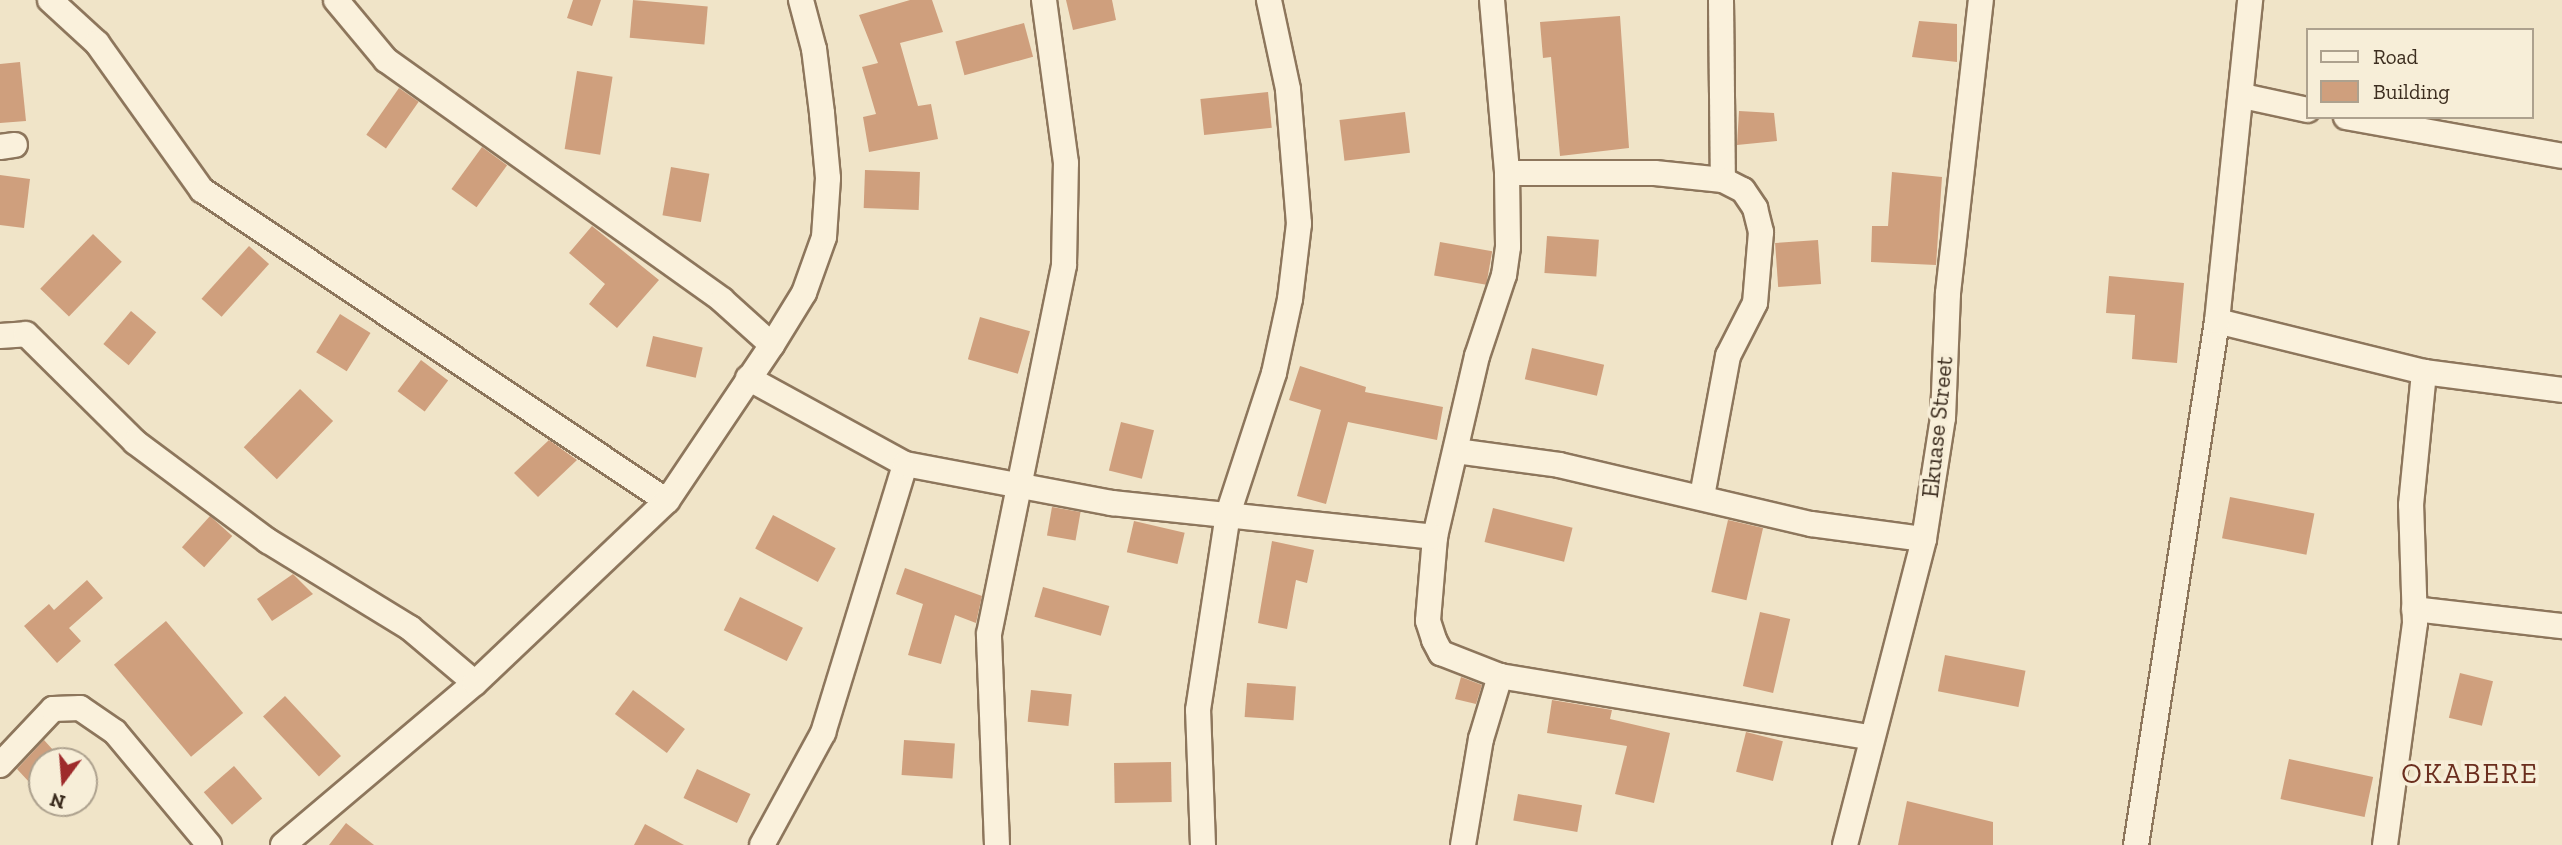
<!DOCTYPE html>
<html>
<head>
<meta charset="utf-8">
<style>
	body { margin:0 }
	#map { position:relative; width:2562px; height:845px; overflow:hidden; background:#f0e4c8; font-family:"Zilla Slab",serif }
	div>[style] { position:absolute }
	.building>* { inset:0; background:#cf9f7d; transform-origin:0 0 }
	.roads { filter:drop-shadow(2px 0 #8d765c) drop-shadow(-2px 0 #8d765c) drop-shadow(0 2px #8d765c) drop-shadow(0 -2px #8d765c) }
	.minor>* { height:24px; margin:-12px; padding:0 12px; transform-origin:12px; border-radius:12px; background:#faf1dc }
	span { translate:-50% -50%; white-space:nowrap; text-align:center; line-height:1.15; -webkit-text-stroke:7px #f7eed8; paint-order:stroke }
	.street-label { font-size:24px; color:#3d2e20 }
	.quarter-label { font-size:28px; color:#6b2e1e; letter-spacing:2px }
	.legend { position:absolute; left:2306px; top:28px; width:228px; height:91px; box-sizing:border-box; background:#f7eed8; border:2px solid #ada18e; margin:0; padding:9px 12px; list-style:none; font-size:21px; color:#3d2e20 }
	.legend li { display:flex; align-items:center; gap:14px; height:35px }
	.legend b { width:35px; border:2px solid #ada18e }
	.north { position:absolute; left:28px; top:747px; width:70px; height:70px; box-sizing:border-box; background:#f7eed8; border:2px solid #ada18e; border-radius:50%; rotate:196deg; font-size:19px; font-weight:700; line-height:28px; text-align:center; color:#3d2e20 }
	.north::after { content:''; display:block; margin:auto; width:24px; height:32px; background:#9e2a2b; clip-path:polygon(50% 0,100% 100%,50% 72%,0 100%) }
</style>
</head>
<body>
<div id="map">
	<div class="building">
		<div style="clip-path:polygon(573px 0,601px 0,592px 26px,567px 18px)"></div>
		<div style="left:633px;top:0;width:75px;height:38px;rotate:5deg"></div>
		<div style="clip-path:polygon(910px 0,932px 0,943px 32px,900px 43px,918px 106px,931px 104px,938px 139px,869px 152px,863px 117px,876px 114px,862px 67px,878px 63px,859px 15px)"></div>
		<div style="clip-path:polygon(1066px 0,1112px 0,1116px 20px,1073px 30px)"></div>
		<div style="clip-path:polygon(1620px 16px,1629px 148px,1560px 156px,1551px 57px,1543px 58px,1540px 22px)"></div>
		<div style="clip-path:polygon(1919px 21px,1957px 24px,1957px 62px,1912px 57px)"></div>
		<div style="left:1024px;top:23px;width:35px;height:71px;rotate:75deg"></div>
		<div style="clip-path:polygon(20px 62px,26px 121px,0 123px,0 64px)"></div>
		<div style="left:577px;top:71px;width:36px;height:79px;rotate:9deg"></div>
		<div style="left:399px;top:88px;width:24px;height:57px;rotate:35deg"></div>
		<div style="left:1268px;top:92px;width:36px;height:68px;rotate:84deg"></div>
		<div style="clip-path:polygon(1739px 111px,1774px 113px,1777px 141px,1737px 145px)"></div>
		<div style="left:1405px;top:112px;width:41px;height:66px;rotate:83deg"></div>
		<div style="left:482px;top:147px;width:31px;height:52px;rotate:36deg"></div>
		<div style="left:671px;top:167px;width:39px;height:49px;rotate:10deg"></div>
		<div style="left:865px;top:170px;width:55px;height:38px;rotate:2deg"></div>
		<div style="clip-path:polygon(1892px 172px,1942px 177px,1936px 265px,1871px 262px,1872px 226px,1888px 226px)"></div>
		<div style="clip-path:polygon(0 175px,30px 179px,24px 228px,0 225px)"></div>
		<div style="clip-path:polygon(592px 226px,659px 280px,617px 328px,589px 304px,605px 284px,569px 253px)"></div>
		<div style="left:93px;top:234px;width:40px;height:76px;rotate:44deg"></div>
		<div style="left:1547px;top:236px;width:52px;height:37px;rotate:4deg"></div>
		<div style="left:1818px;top:240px;width:44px;height:43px;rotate:86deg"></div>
		<div style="left:1440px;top:242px;width:53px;height:34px;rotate:10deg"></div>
		<div style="left:249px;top:246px;width:27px;height:71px;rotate:42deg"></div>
		<div style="clip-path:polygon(2109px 276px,2184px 283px,2177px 363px,2132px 359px,2135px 315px,2106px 313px)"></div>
		<div style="left:131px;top:311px;width:33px;height:43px;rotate:40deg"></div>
		<div style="left:340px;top:314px;width:36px;height:45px;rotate:32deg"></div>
		<div style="left:980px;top:317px;width:52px;height:44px;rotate:16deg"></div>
		<div style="left:653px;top:336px;width:51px;height:31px;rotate:13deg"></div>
		<div style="left:1532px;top:348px;width:74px;height:32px;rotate:13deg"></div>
		<div style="left:421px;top:360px;width:34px;height:39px;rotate:37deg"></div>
		<div style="clip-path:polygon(1300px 366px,1366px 387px,1365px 392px,1443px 407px,1437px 440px,1348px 422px,1326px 504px,1297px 496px,1321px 410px,1289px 400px)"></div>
		<div style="left:300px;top:389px;width:46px;height:81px;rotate:44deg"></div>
		<div style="left:1121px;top:422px;width:34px;height:50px;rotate:14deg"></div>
		<div style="clip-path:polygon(549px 440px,577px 460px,538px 497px,514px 473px)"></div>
		<div style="left:2230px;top:497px;width:86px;height:42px;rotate:11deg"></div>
		<div style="left:1052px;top:507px;width:29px;height:29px;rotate:10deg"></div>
		<div style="left:1493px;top:508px;width:82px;height:35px;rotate:14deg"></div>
		<div style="left:773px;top:515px;width:71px;height:38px;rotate:28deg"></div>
		<div style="left:210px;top:516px;width:30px;height:42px;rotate:42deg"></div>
		<div style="left:1728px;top:520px;width:36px;height:74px;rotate:13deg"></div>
		<div style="left:1134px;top:521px;width:52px;height:32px;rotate:13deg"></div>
		<div style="clip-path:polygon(1272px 541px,1314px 550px,1307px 583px,1296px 580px,1287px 629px,1258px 623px)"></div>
		<div style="clip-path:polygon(905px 568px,982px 596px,976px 623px,955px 615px,941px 664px,908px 655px,923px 604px,896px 594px)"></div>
		<div style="clip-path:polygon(293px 574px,313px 594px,272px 621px,257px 599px)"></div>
		<div style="clip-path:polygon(87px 580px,103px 598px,69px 628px,81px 641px,57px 663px,24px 626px,49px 604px,54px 610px)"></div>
		<div style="left:1043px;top:587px;width:69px;height:31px;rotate:16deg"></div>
		<div style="left:740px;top:597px;width:70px;height:37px;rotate:26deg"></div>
		<div style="left:1760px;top:612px;width:31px;height:76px;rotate:13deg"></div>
		<div style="left:166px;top:621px;width:120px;height:68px;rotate:50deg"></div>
		<div style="left:1945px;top:655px;width:82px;height:37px;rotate:11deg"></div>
		<div style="left:2460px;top:673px;width:34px;height:46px;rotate:14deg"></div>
		<div style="clip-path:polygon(1461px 677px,1482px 685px,1476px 704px,1455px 699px)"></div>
		<div style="left:1247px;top:683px;width:49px;height:34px;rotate:4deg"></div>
		<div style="left:633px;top:690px;width:65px;height:30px;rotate:37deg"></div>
		<div style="left:1031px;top:690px;width:41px;height:32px;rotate:6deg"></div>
		<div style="left:285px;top:696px;width:82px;height:30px;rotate:47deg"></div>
		<div style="clip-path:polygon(1552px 700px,1612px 710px,1610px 719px,1670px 733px,1654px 803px,1615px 794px,1627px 746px,1547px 733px)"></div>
		<div style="left:1746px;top:732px;width:38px;height:41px;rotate:14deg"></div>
		<div style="clip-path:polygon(44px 740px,63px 761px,42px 761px,42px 796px,17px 769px)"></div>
		<div style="left:904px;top:740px;width:51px;height:35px;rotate:4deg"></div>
		<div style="left:2289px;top:759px;width:86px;height:41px;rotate:12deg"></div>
		<div style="left:1171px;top:762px;width:40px;height:57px;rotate:89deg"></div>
		<div style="left:234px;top:766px;width:43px;height:40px;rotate:49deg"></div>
		<div style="left:697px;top:769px;width:59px;height:32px;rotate:25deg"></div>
		<div style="left:1518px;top:794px;width:65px;height:27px;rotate:10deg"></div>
		<div style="clip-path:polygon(1907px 801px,1993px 822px,1993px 845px,1898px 845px)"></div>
		<div style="clip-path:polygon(346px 823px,374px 845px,329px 845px)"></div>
		<div style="clip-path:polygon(645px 824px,684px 845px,634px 845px)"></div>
	</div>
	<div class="roads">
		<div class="minor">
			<div style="left:50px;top:0;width:64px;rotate:42.5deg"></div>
			<div style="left:97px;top:43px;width:181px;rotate:54.5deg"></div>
			<div style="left:202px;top:190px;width:559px;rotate:33.78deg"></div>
			<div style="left:336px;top:0;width:78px;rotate:50.2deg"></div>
			<div style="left:386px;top:60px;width:413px;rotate:35.5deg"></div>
			<div style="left:722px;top:300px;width:67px;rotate:42deg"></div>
			<div style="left:1492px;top:0;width:174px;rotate:85deg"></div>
			<div style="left:1507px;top:173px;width:74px;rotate:89.2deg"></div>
			<div style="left:1508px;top:247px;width:28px;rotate:98deg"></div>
			<div style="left:1504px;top:275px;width:85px;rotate:108.4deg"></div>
			<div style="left:1477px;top:356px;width:186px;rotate:103.1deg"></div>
			<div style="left:1435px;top:537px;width:84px;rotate:94.8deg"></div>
			<div style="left:1428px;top:621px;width:20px;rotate:72deg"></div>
			<div style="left:1434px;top:640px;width:15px;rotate:62deg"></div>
			<div style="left:1441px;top:653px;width:63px;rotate:21.3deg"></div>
			<div style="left:1500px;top:676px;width:374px;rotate:9.4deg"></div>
			<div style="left:1721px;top:0;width:180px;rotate:89.4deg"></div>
			<div style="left:2243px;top:96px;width:66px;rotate:12.2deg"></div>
			<div style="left:2346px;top:117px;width:219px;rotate:10.2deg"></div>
			<div style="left:0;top:147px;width:15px;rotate:-8deg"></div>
			<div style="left:1507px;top:173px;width:148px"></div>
			<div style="left:1655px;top:173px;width:68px;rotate:5.9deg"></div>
			<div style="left:1723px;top:180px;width:22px;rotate:27deg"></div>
			<div style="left:1743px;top:190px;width:22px;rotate:56deg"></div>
			<div style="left:1755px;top:208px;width:25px;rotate:76deg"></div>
			<div style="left:1761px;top:232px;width:71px;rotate:94.8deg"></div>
			<div style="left:1755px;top:303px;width:59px;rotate:117deg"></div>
			<div style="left:1728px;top:356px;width:142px;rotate:100.5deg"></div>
			<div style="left:2217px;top:321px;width:213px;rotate:13.8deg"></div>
			<div style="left:2424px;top:372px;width:139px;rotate:7.4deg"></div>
			<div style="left:0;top:336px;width:26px;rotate:-4deg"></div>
			<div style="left:26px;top:334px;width:153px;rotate:44.7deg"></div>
			<div style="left:135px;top:442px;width:166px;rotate:36.7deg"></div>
			<div style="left:268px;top:541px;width:167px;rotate:31.5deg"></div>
			<div style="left:410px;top:628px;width:85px;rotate:40.2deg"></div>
			<div style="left:748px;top:378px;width:179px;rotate:28.7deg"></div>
			<div style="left:1456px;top:451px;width:104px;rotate:7.7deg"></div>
			<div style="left:1559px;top:465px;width:259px;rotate:13.2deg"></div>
			<div style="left:1811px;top:524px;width:114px;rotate:7.6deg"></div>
			<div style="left:2414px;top:609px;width:149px;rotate:6.6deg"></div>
			<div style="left:0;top:765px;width:77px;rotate:-46.6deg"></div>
			<div style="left:53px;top:709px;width:27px;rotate:-2deg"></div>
			<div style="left:80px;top:708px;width:42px;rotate:34.4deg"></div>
			<div style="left:115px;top:732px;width:147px;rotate:50.2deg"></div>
			<div style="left:283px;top:845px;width:251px;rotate:-40.2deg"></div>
			<div style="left:475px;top:683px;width:265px;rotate:-43.5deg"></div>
			<div style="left:667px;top:501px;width:188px;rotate:-56.1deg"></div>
			<div style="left:772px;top:345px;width:61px;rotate:-58.4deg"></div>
			<div style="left:804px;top:293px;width:59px;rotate:-70.3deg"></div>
			<div style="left:824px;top:237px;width:59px;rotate:-86.1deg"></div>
			<div style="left:828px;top:178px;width:65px;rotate:-95.3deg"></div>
			<div style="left:822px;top:113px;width:64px;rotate:-97.1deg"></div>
			<div style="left:814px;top:49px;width:51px;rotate:-104.9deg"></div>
			<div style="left:762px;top:845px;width:128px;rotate:-61.4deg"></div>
			<div style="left:823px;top:733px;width:281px;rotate:-73deg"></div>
			<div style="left:905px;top:464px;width:211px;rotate:10.7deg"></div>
			<div style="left:1112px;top:503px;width:325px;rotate:6deg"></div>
			<div style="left:997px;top:845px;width:211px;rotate:-92.2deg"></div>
			<div style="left:989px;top:634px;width:377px;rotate:-78.5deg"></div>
			<div style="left:1064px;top:265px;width:102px;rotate:-88.9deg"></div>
			<div style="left:1066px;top:163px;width:164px;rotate:-97.7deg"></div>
			<div style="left:1203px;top:845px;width:135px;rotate:-92.1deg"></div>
			<div style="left:1198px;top:710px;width:198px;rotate:-81.3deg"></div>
			<div style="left:1228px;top:514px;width:148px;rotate:-71.9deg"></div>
			<div style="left:1274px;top:373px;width:76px;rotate:-77.8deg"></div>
			<div style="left:1290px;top:299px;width:76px;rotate:-83.2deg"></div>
			<div style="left:1299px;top:224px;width:135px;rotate:-94.7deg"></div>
			<div style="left:1288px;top:89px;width:91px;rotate:-102.1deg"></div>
			<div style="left:1463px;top:845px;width:108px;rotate:-80.4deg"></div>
			<div style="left:1481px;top:739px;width:66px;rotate:-73.2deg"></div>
			<div style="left:1845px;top:845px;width:316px;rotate:-75.5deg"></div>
			<div style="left:1924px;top:539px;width:122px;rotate:-81.1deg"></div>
			<div style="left:1943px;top:418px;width:125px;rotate:-87.7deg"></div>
			<div style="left:1948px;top:293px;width:295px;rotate:-83.6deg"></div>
			<div style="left:2136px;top:845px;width:530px;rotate:-81.21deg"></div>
			<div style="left:2217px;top:321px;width:323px;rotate:-84.1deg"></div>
			<div style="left:2385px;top:845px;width:224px;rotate:-82.3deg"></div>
			<div style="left:2415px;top:623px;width:118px;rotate:-91.9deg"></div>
			<div style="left:2411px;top:505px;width:134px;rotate:-84.4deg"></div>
		</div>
	</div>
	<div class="street-label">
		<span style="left:1937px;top:427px;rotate:-84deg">Ekuase Street</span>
	</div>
	<div class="quarter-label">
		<span style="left:2470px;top:774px">OKABERE</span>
	</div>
	<ul class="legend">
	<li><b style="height:9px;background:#faf1dc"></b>Road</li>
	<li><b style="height:19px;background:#cf9f7d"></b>Building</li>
	</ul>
	<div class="north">N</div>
</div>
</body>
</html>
